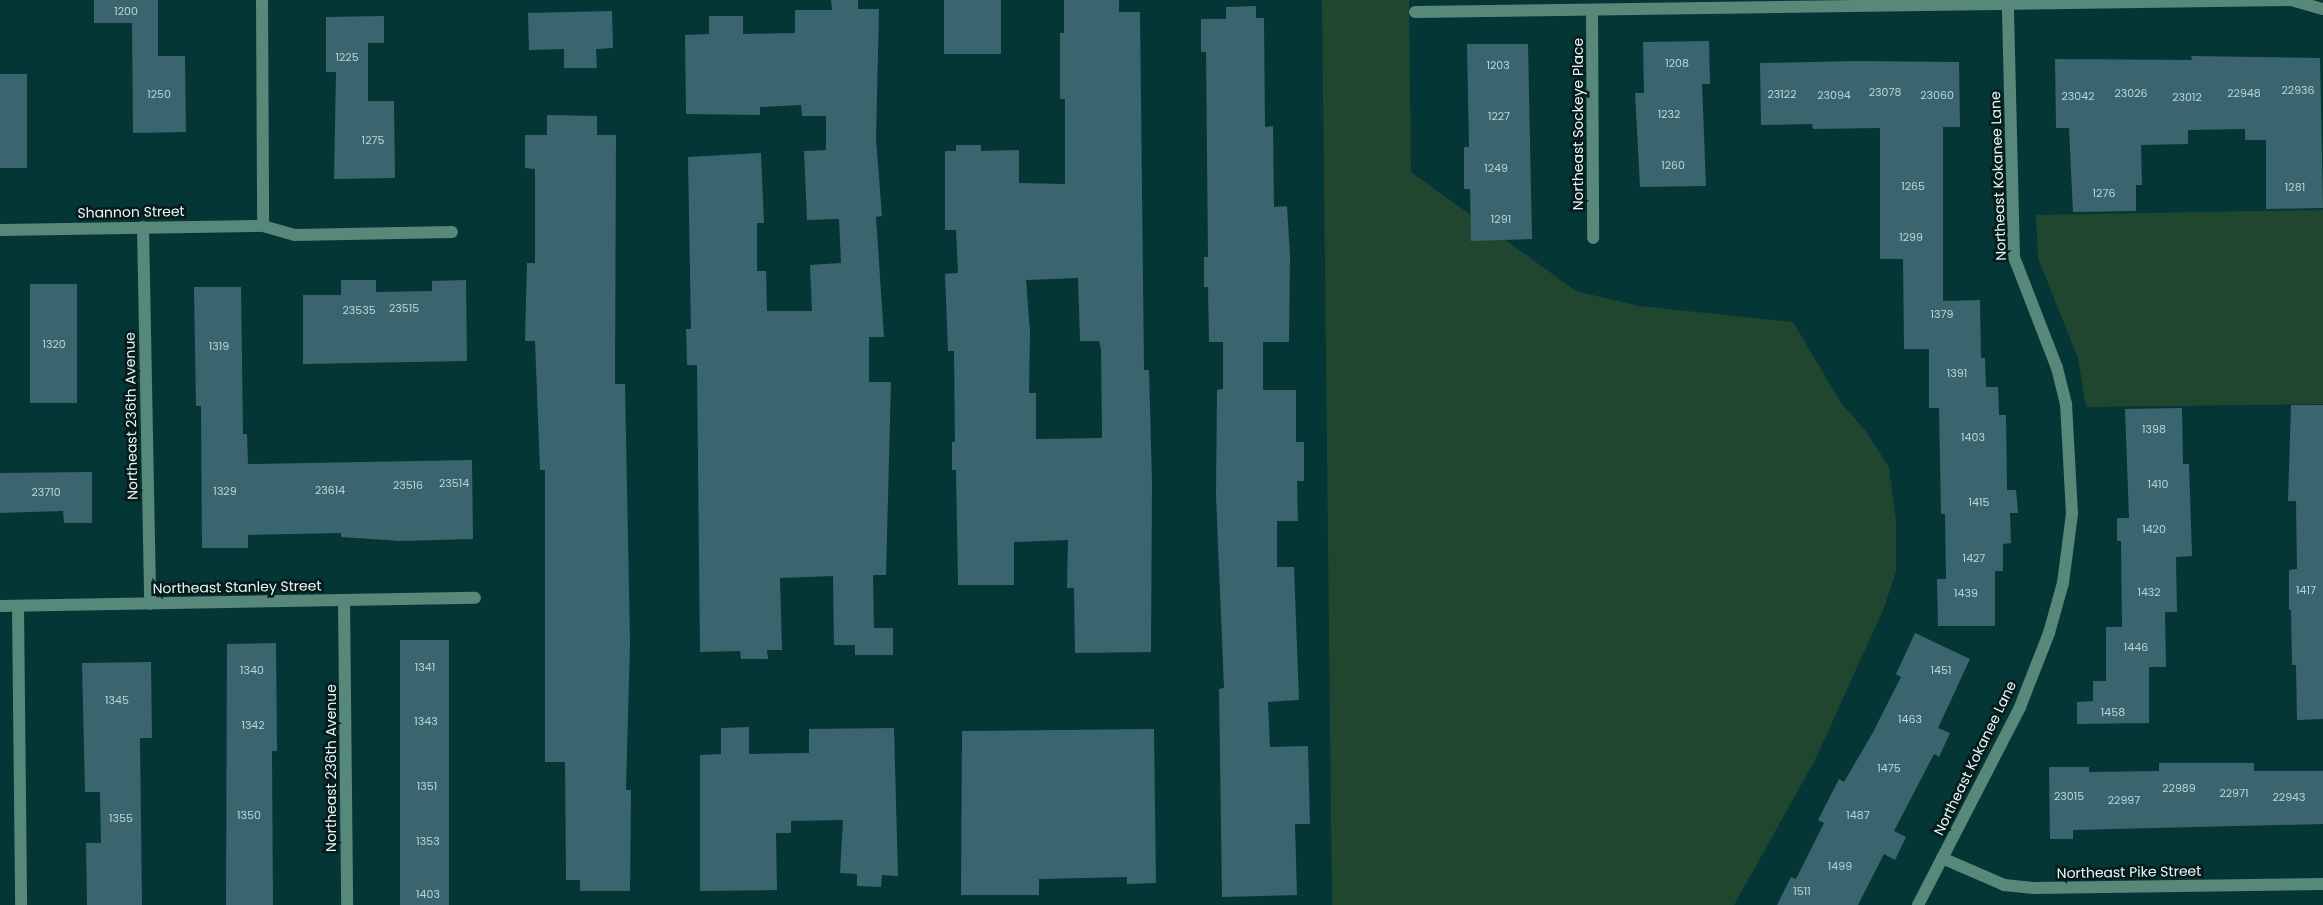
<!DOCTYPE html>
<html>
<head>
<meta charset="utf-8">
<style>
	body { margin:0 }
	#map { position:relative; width:2323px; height:905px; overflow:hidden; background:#043636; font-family:Poppins,sans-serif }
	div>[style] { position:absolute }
	.green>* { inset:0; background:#214630 }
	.building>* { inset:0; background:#3b656e; transform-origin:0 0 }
	.minor>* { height:12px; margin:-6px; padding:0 6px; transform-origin:6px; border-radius:6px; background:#57887a }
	span { translate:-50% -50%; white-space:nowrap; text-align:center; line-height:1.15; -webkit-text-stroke:5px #081a1a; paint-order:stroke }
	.number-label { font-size:11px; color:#b8d5d6 }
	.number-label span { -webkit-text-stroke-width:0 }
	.street-label { font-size:14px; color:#e2faf9 }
</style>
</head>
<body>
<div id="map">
	<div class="green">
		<div style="clip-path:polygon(1322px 0,1409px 0,1411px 172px,1576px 291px,1639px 306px,1793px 322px,1841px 403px,1865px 430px,1889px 467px,1896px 520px,1896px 571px,1884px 608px,1815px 760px,1734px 905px,1332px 905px)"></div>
		<div style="clip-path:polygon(2323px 210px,2323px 404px,2086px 407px,2078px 358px,2038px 258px,2036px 215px)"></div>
	</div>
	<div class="building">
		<div style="clip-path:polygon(94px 0,158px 0,158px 56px,185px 56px,186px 132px,133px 133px,132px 23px,94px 23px)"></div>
		<div style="clip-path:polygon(831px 0,858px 0,858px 9px,879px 9px,876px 139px,882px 216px,876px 217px,884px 337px,869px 337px,869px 382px,891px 382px,886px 575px,873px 575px,874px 628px,893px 628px,893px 655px,855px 655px,855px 645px,834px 645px,833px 576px,780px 578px,782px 650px,767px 650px,768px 659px,741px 659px,740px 651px,700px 652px,697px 365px,687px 365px,686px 329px,691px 329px,688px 157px,761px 153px,764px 223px,757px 223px,757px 271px,766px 271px,767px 311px,812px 311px,810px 265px,841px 263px,839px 219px,807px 220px,804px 151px,826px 150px,826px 116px,802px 116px,801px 105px,760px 107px,760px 115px,686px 114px,685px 35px,709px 34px,709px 16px,743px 16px,743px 34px,795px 33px,795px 10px,832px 10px)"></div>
		<div style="left:944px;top:0;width:57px;height:54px"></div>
		<div style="clip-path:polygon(evenodd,1064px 0,1119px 0,1119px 12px,1140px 12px,1144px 370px,1149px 370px,1152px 483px,1151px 652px,1075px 653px,1074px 588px,1067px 588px,1068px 540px,1014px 542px,1014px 585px,958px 585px,956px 470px,952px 470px,952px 442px,955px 442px,954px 351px,948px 351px,945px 274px,958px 273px,956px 230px,945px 230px,945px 151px,956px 151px,956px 145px,981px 145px,981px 151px,1019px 150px,1019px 183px,1065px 184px,1065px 99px,1060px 99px,1060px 33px,1064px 33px,1064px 0,1078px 278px,1080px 341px,1099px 341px,1101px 349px,1102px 438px,1036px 439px,1036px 393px,1029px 393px,1030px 331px,1026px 280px,1078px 278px)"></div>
		<div style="clip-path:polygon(1256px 6px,1256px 18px,1264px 18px,1265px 127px,1273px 126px,1274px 207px,1287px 206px,1290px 256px,1289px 342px,1263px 342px,1263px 390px,1296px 390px,1296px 442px,1304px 442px,1304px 481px,1297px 481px,1298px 521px,1277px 521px,1277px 567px,1294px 567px,1299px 700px,1268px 702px,1270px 747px,1308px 746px,1310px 824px,1295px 824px,1297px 895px,1222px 897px,1219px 689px,1224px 688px,1216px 496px,1217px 390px,1223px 389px,1223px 342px,1209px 342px,1208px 287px,1204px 287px,1204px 257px,1208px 257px,1206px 52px,1201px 52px,1201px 19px,1226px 19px,1226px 7px)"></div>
		<div style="clip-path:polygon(612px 11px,613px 48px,596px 49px,597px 68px,564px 68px,564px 49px,529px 50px,528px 13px)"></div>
		<div style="clip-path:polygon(384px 16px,384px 43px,368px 43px,368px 101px,394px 101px,395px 178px,334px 179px,336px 72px,326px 72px,326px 17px)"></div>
		<div style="clip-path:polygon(1709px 41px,1710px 84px,1702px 84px,1706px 186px,1640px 187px,1635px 93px,1644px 93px,1643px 42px)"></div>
		<div style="clip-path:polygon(1467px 44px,1528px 44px,1532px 239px,1471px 241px,1470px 189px,1464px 189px,1464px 147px,1469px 147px)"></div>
		<div style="clip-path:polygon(2191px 56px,2320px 58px,2323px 208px,2266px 209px,2266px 140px,2245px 140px,2245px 129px,2188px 130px,2188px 144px,2141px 145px,2142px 185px,2136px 185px,2136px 211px,2073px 212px,2069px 128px,2056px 128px,2055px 59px,2192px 60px)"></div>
		<div style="clip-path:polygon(1856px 61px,1959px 62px,1960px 127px,1943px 127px,1943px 301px,1980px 300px,1981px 358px,1985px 358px,1986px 387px,1998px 387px,1999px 415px,2006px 415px,2007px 490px,2016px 490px,2018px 513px,2010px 513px,2011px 543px,2003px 544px,2003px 571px,1995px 571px,1995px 626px,1938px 626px,1937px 579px,1946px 579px,1945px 514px,1941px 514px,1939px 408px,1929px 408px,1929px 349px,1904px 349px,1903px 259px,1880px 259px,1880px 128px,1813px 129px,1812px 124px,1761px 125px,1760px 63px)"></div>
		<div style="left:0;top:74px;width:27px;height:94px"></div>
		<div style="clip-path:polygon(547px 115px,597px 116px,597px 135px,616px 135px,615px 384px,625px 384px,630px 642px,626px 790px,631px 790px,630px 891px,580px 891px,580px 880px,566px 880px,565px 762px,545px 762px,545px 470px,540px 470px,535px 341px,525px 341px,527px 263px,535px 263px,535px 169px,525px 168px,525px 135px,547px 135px)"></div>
		<div style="clip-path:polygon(341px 280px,376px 280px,376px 292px,432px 291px,432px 281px,466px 280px,467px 361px,303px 364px,303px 295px,341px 295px)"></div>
		<div style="left:30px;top:284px;width:47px;height:119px"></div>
		<div style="clip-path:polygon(194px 287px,241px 287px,243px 434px,247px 434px,248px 464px,472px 460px,473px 539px,401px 541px,341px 537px,341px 533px,248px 535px,248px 548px,202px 548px,201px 406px,196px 406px)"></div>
		<div style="clip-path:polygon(2291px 405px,2323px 405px,2323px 719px,2297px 720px,2296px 665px,2292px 665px,2291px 610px,2289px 610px,2289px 570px,2297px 569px,2296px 501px,2288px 501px)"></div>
		<div style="clip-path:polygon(2182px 408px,2183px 464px,2189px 464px,2192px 556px,2176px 557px,2177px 612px,2165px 612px,2166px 667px,2149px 667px,2149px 723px,2077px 724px,2077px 702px,2093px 701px,2093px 681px,2106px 681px,2106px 627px,2122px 627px,2121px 541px,2117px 541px,2117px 518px,2129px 518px,2125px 409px)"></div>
		<div style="clip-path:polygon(92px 472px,92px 523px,64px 523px,63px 511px,0 513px,0 473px)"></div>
		<div style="clip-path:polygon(1915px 633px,1970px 659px,1938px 728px,1950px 733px,1939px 757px,1934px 754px,1894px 831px,1906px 837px,1895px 860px,1884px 854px,1858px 905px,1777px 905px,1791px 877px,1796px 879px,1824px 823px,1818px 820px,1839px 779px,1844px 782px,1872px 734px,1901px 677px,1896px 674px)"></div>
		<div style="left:400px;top:640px;width:49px;height:265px"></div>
		<div style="clip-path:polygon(276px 643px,277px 751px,272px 751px,273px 905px,226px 905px,227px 644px)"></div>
		<div style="clip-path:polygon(151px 662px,152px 738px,140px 738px,142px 905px,87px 905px,86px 843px,101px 843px,100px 792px,85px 792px,82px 663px)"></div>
		<div style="clip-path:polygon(749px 727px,749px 754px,809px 753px,809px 729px,894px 728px,898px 876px,882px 875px,881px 887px,857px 886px,857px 874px,840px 873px,843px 820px,791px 821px,791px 833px,776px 833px,777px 890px,700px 891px,700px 755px,721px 754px,721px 728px)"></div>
		<div style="clip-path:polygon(1154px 729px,1156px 883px,1127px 884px,1127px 877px,1039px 879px,1039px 895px,961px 895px,962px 731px)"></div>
		<div style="clip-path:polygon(2159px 763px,2254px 763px,2254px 771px,2323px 771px,2323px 824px,2073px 830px,2073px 839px,2050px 839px,2049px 767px,2089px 767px,2089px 772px,2159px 771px)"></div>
	</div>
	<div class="minor">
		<div style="left:262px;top:0;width:226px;rotate:89.7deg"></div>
		<div style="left:1592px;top:10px;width:228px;rotate:89.7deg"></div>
		<div style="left:1415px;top:12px;width:876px;rotate:-0.78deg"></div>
		<div style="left:2291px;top:0;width:33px;rotate:16deg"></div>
		<div style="left:143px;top:227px;width:377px;rotate:88.9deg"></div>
		<div style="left:0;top:230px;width:263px;rotate:-0.9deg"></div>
		<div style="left:263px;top:226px;width:32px;rotate:16deg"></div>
		<div style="left:294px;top:235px;width:158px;rotate:-1.1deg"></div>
		<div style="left:344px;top:601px;width:304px;rotate:89.4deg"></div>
		<div style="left:0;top:606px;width:475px;rotate:-1deg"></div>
		<div style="left:18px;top:606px;width:299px;rotate:89.4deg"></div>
		<div style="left:1942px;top:858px;width:68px;rotate:23.5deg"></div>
		<div style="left:2004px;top:885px;width:30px;rotate:6deg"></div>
		<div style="left:2034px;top:888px;width:289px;rotate:-0.8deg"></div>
		<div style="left:1918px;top:905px;width:223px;rotate:-62.7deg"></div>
		<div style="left:2020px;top:707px;width:79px;rotate:-68.6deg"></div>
		<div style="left:2049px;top:633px;width:52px;rotate:-74.4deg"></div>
		<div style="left:2063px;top:583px;width:70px;rotate:-82.6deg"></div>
		<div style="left:2072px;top:514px;width:110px;rotate:-93.1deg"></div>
		<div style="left:2066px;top:404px;width:37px;rotate:-104deg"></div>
		<div style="left:2057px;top:368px;width:119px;rotate:-111.2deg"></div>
		<div style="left:2014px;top:257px;width:254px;rotate:-91.4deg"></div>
	</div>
	<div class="number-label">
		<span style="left:126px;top:11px">1200</span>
		<span style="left:347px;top:57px">1225</span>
		<span style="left:1677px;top:63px">1208</span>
		<span style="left:1498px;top:65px">1203</span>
		<span style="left:2298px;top:90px">22936</span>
		<span style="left:1885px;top:92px">23078</span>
		<span style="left:2131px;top:93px">23026</span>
		<span style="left:2244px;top:93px">22948</span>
		<span style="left:159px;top:94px">1250</span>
		<span style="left:1782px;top:94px">23122</span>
		<span style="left:1834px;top:95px">23094</span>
		<span style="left:1937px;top:95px">23060</span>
		<span style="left:2078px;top:96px">23042</span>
		<span style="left:2187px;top:97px">23012</span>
		<span style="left:1669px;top:114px">1232</span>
		<span style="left:1499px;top:116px">1227</span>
		<span style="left:373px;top:140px">1275</span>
		<span style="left:1673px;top:165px">1260</span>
		<span style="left:1496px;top:168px">1249</span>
		<span style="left:1913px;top:186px">1265</span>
		<span style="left:2295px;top:187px">1281</span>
		<span style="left:2104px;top:193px">1276</span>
		<span style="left:1501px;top:219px">1291</span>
		<span style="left:1911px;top:237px">1299</span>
		<span style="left:404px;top:308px">23515</span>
		<span style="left:359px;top:310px">23535</span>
		<span style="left:1942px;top:314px">1379</span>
		<span style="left:54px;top:344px">1320</span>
		<span style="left:219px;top:346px">1319</span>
		<span style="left:1957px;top:373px">1391</span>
		<span style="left:2154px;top:429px">1398</span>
		<span style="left:1973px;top:437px">1403</span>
		<span style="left:454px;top:483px">23514</span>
		<span style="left:2158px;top:484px">1410</span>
		<span style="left:408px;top:485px">23516</span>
		<span style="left:330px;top:490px">23614</span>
		<span style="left:225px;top:491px">1329</span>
		<span style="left:46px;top:492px">23710</span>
		<span style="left:1979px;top:502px">1415</span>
		<span style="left:2154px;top:529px">1420</span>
		<span style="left:1974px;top:558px">1427</span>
		<span style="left:2306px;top:590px">1417</span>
		<span style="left:2149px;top:592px">1432</span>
		<span style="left:1966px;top:593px">1439</span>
		<span style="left:2136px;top:647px">1446</span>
		<span style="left:425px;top:667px">1341</span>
		<span style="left:252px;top:670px">1340</span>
		<span style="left:1941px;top:670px">1451</span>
		<span style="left:117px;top:700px">1345</span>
		<span style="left:2113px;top:712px">1458</span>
		<span style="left:1910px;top:719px">1463</span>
		<span style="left:426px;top:721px">1343</span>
		<span style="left:253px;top:725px">1342</span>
		<span style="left:1889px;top:768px">1475</span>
		<span style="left:427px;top:786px">1351</span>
		<span style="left:2179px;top:788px">22989</span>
		<span style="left:2234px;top:793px">22971</span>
		<span style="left:2069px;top:796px">23015</span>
		<span style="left:2289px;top:797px">22943</span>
		<span style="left:2124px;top:800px">22997</span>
		<span style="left:249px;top:815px">1350</span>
		<span style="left:1858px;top:815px">1487</span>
		<span style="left:121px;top:818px">1355</span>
		<span style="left:428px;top:841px">1353</span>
		<span style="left:1840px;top:866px">1499</span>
		<span style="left:1802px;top:891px">1511</span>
		<span style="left:428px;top:894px">1403</span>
	</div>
	<div class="street-label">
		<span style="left:1578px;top:124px;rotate:-90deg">Northeast Sockeye Place</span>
		<span style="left:1998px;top:176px;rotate:-92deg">Northeast Kokanee Lane</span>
		<span style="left:131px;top:212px;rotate:-1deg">Shannon Street</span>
		<span style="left:131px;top:416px;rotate:-91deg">Northeast 236th Avenue</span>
		<span style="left:237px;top:587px;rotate:-1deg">Northeast Stanley Street</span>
		<span style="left:1975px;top:758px;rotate:-64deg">Northeast Kokanee Lane</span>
		<span style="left:331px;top:768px;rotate:-90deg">Northeast 236th Avenue</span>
		<span style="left:2129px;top:872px;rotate:-1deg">Northeast Pike Street</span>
	</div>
</div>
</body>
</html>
